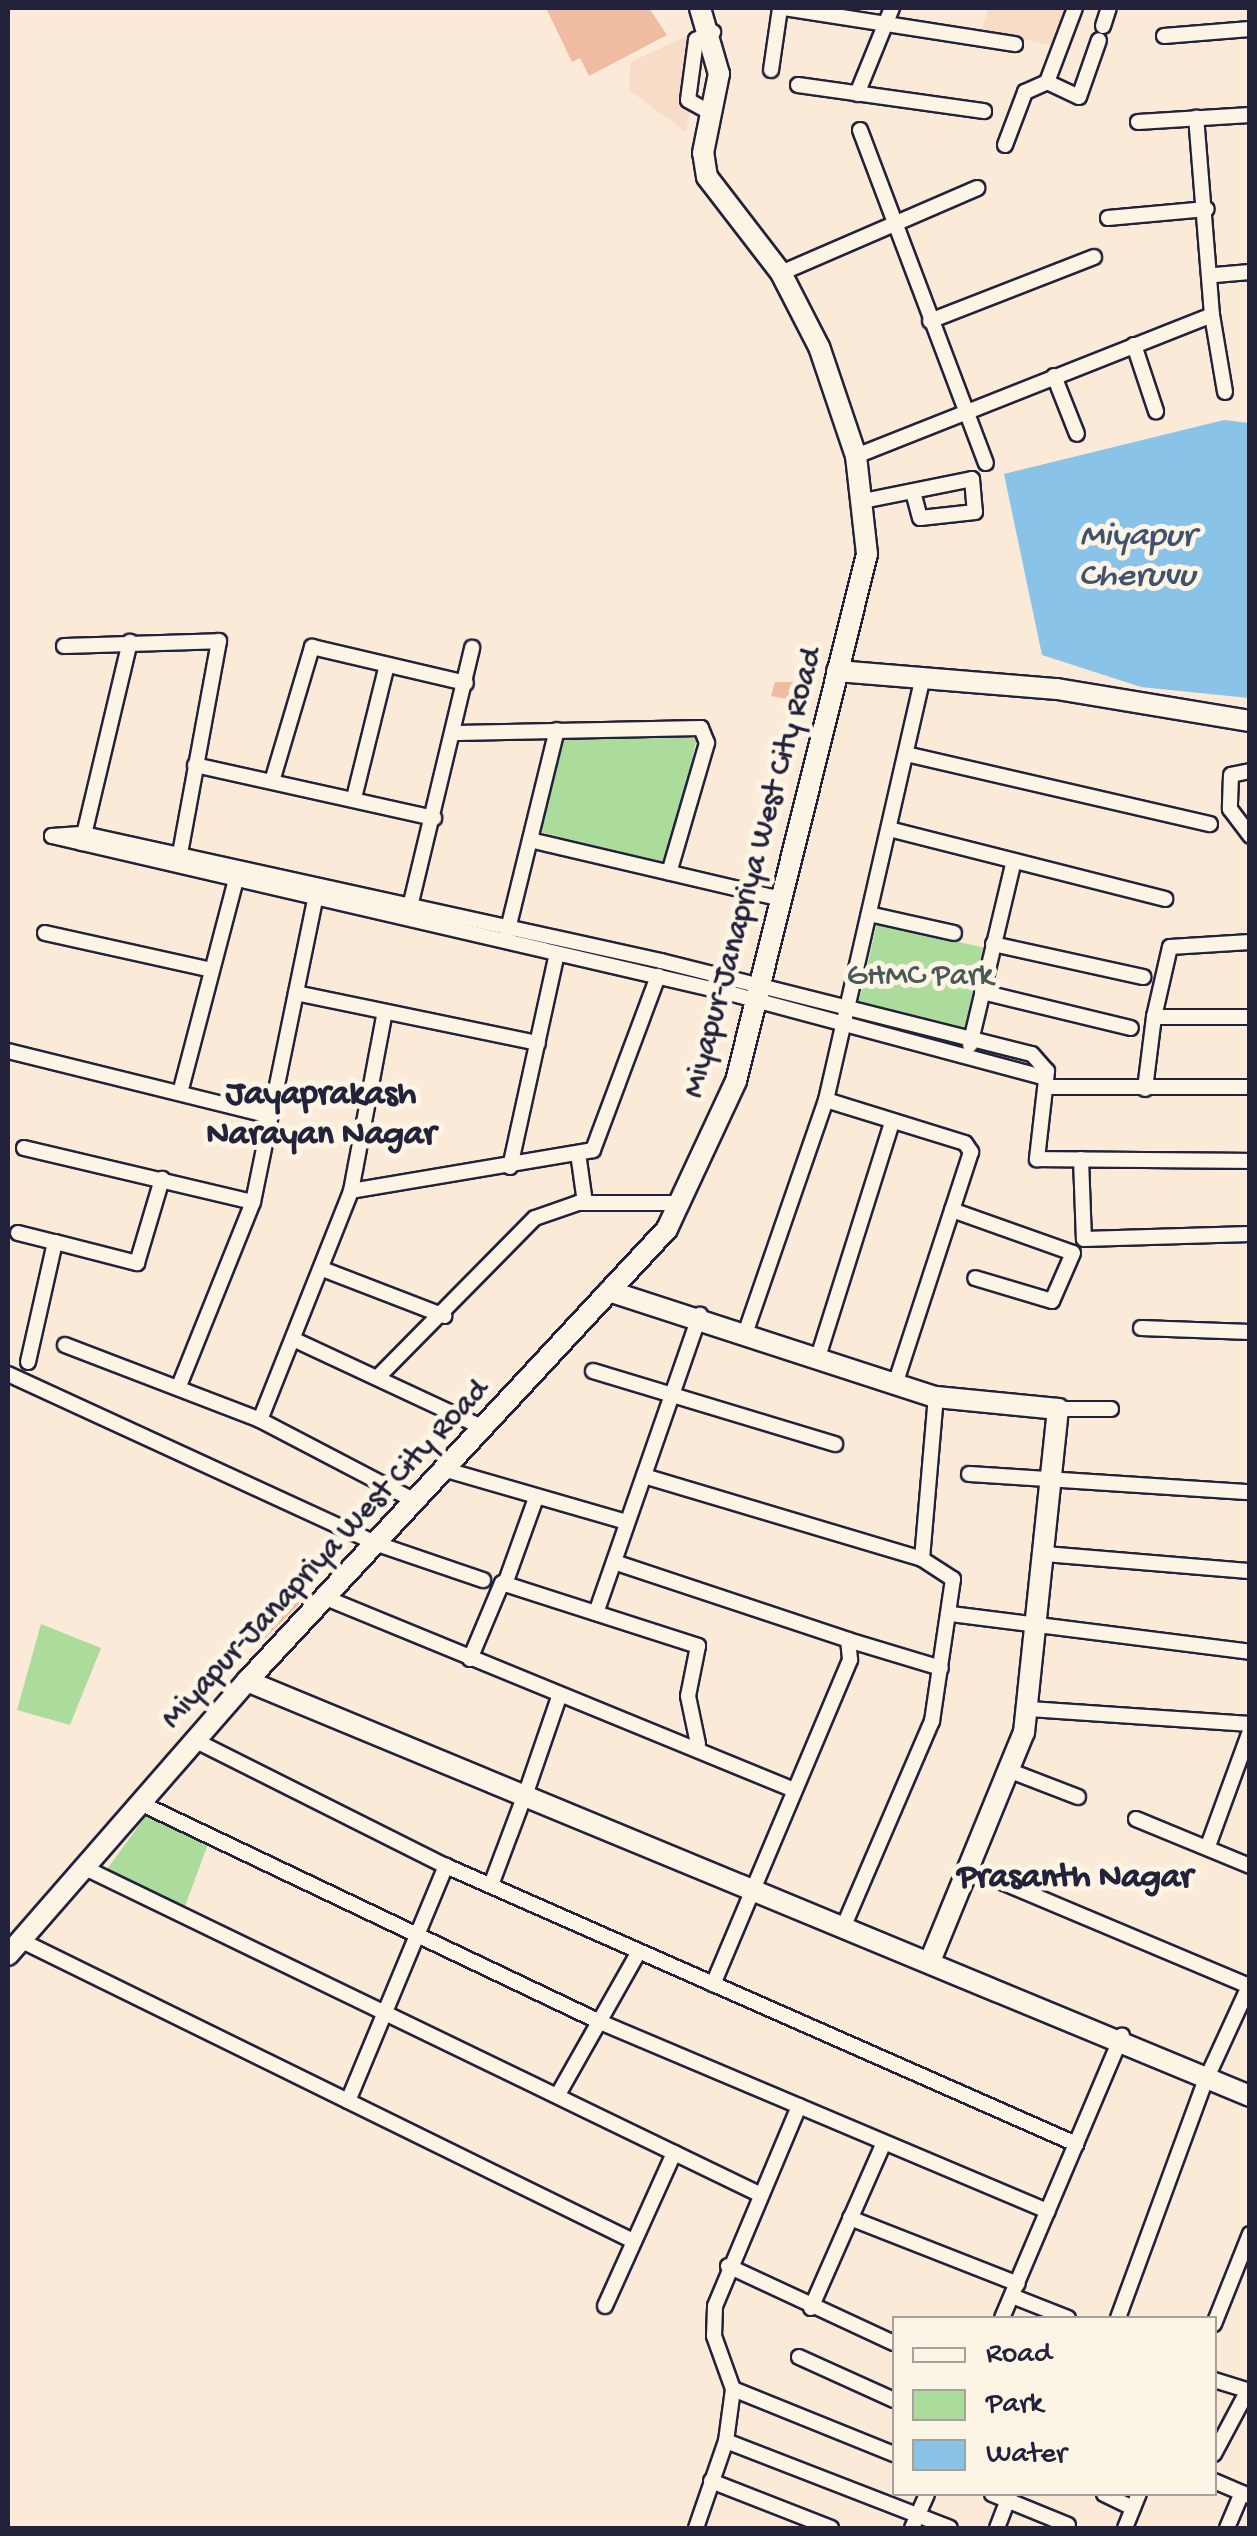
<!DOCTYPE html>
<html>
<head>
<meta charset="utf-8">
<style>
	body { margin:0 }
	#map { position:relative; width:1257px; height:2536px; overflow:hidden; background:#faead7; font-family:"Gochi Hand",sans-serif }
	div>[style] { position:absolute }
	.built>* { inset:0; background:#f7dcc7 }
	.green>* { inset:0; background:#acdc9c; transform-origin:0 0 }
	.water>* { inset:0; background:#89c3e8 }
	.building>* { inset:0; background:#f0bca1; transform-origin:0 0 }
	.roads { filter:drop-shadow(2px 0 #22223b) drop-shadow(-2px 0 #22223b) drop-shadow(0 2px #22223b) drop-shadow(0 -2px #22223b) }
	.street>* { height:14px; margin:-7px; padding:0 7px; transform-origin:7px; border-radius:7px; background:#fcf5e5 }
	.secondary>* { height:20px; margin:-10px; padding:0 10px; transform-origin:10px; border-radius:10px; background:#fcf5e5 }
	span { translate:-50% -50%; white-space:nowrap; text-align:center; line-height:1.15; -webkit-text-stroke:10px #fcf5e5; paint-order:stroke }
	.street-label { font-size:32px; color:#22223b }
	.park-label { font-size:32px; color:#4b5a58 }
	.water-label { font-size:35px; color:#41526f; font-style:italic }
	.neighbourhood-label { font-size:35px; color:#22223b; font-weight:700 }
	.frame { position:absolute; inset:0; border:10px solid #22223b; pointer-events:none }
	.legend { position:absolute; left:892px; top:2316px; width:325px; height:180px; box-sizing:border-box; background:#fcf5e5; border:2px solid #a5a1a1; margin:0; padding:12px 18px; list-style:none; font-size:30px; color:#22223b }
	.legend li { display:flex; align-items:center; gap:20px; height:50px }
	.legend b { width:50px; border:2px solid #a5a1a1 }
</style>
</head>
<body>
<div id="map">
	<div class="built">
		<div style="clip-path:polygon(989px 8px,1067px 8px,1054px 46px,982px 30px)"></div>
		<div style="clip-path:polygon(698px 31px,701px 51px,686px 132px,629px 90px,631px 62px)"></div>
	</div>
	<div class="green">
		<div style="clip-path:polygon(565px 735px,697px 738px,667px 867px,540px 832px)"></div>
		<div style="left:877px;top:923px;width:109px;height:84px;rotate:13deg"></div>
		<div style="clip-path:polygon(41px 1624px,101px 1648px,70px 1725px,17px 1710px)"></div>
		<div style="clip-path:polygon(148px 1813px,211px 1836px,184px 1909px,107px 1869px)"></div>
	</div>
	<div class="water">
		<div style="clip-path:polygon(1224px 420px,1249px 423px,1249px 698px,1141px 687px,1042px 655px,1004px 474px)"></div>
	</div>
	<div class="building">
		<div style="clip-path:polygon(546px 8px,649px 8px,667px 35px,589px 76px,580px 58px,572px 62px)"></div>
		<div style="clip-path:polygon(775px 682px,807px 682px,802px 702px,771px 696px)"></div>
		<div style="left:287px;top:1591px;width:18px;height:57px;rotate:45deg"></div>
	</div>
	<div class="roads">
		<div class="street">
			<div style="left:784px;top:8px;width:234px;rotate:8.9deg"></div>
			<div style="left:1103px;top:26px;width:19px;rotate:-72deg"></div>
			<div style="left:1164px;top:36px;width:86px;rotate:-4.7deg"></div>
			<div style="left:771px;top:70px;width:63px;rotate:-81.7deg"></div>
			<div style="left:1047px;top:82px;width:35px;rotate:25deg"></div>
			<div style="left:1079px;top:97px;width:60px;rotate:-70.7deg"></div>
			<div style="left:1047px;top:82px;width:79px;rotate:-69.3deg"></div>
			<div style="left:798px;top:85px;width:188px;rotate:8deg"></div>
			<div style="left:857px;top:94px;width:93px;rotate:-67.9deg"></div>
			<div style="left:711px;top:113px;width:26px;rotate:-151deg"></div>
			<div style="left:688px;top:100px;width:61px;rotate:-82.4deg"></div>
			<div style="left:696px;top:40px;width:19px;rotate:-25deg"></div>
			<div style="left:1138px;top:122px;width:112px;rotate:-3.6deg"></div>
			<div style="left:860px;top:130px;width:356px;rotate:69.3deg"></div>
			<div style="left:1005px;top:145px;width:57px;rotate:-69.3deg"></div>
			<div style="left:1025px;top:92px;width:24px;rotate:-24deg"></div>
			<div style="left:1108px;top:218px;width:99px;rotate:-5.2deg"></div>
			<div style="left:781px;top:273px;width:214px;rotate:-23.4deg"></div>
			<div style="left:1215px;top:275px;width:35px;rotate:-5deg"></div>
			<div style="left:1212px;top:315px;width:78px;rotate:80.4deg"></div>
			<div style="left:930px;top:321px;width:176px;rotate:-21.3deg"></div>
			<div style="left:1134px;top:345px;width:70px;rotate:71.6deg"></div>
			<div style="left:1054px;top:376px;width:62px;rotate:68.4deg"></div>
			<div style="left:856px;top:456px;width:383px;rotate:-21.6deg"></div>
			<div style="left:1212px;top:315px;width:198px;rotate:-94.6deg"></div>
			<div style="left:863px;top:501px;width:111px;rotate:-11.4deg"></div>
			<div style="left:972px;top:479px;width:33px;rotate:85deg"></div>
			<div style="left:975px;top:512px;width:55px;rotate:173.8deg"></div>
			<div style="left:920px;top:518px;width:27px;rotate:-105deg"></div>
			<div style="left:64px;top:646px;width:155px;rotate:-1.8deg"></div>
			<div style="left:219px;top:641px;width:227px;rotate:100.4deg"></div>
			<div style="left:457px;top:733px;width:244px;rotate:-1.2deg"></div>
			<div style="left:701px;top:728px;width:16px;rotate:68deg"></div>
			<div style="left:707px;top:743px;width:135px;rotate:106.3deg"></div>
			<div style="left:906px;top:754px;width:312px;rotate:13deg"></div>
			<div style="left:195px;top:765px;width:245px;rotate:12.5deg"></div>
			<div style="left:1250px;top:771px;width:19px;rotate:168deg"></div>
			<div style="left:1231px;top:775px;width:34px;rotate:92deg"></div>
			<div style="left:1230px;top:809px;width:34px;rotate:53deg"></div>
			<div style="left:273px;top:778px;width:137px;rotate:-73.4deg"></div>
			<div style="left:312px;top:647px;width:158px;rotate:13.2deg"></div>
			<div style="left:354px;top:798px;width:137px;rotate:-76.1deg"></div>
			<div style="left:889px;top:829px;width:285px;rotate:14.2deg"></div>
			<div style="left:52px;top:836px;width:32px;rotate:-4deg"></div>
			<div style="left:84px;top:834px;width:591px;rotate:12.41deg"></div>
			<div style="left:661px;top:961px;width:382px;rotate:14.1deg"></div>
			<div style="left:1032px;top:1054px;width:23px;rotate:49deg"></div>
			<div style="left:1047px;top:1071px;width:89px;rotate:96.5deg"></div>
			<div style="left:1037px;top:1159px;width:213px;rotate:0.5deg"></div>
			<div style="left:52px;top:836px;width:699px;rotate:13.06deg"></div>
			<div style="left:733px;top:994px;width:324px;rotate:15deg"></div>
			<div style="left:530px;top:840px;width:255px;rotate:13.2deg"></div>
			<div style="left:82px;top:843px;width:207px;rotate:-76.6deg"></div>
			<div style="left:869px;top:914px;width:87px;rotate:12.6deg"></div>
			<div style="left:408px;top:915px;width:275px;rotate:-76.5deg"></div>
			<div style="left:45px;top:933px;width:171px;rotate:12.5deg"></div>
			<div style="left:507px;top:933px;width:209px;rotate:-76.2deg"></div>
			<div style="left:1250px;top:942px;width:80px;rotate:176.4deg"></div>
			<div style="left:1170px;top:947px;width:72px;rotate:102.9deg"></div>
			<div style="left:1154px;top:1017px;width:96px"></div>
			<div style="left:993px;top:944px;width:154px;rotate:12.4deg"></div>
			<div style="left:982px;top:992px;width:153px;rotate:13.6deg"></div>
			<div style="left:296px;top:993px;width:247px;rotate:11.7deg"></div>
			<div style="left:970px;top:1045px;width:189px;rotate:-76.6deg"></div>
			<div style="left:8px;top:1051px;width:270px;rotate:13.9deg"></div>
			<div style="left:1046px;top:1087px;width:204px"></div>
			<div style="left:1145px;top:1089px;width:73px;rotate:-82.9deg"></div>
			<div style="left:180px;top:1093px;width:216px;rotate:-75.3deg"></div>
			<div style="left:826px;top:1100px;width:145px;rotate:17.2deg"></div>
			<div style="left:965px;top:1143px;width:11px;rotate:56deg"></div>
			<div style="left:971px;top:1152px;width:245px;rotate:108.1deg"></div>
			<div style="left:24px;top:1148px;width:235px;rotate:13.3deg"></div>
			<div style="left:578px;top:1153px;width:50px;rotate:82deg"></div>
			<div style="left:1081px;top:1159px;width:80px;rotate:87.9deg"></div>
			<div style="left:1084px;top:1239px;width:166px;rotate:-1.7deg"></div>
			<div style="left:510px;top:1167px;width:218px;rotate:-77.6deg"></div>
			<div style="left:351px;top:1191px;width:245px;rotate:-9.6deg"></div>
			<div style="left:593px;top:1150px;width:186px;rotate:-69.5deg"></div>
			<div style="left:952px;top:1210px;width:128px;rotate:19.6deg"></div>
			<div style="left:1073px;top:1253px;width:52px;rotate:113.6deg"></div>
			<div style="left:1052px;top:1301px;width:80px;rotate:-163.4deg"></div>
			<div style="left:18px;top:1233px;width:38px;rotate:14deg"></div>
			<div style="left:325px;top:1270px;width:128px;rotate:21.1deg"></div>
			<div style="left:1141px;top:1328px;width:109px;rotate:2.1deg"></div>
			<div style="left:746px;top:1331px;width:244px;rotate:-70.9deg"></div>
			<div style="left:826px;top:1100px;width:433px;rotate:-77.1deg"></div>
			<div style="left:295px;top:1340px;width:208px;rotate:25deg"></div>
			<div style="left:65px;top:1345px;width:209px;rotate:21deg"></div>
			<div style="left:260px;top:1420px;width:175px;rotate:27.6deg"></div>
			<div style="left:819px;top:1354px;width:243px;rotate:-72.5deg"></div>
			<div style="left:28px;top:1362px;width:123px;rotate:-77.3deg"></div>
			<div style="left:55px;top:1242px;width:85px;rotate:14.4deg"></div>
			<div style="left:137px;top:1263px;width:88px;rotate:-73.4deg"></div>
			<div style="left:593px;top:1371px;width:253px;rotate:16.8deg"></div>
			<div style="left:8px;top:1374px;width:409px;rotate:24.7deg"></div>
			<div style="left:380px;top:1545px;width:109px;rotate:18.8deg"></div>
			<div style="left:379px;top:1376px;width:222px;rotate:-45.4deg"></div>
			<div style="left:535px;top:1218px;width:46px;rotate:-19.2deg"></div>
			<div style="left:578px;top:1203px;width:104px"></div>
			<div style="left:179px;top:1386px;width:198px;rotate:-68.1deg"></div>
			<div style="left:253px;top:1202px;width:307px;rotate:-78.4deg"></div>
			<div style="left:1058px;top:1409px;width:53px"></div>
			<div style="left:260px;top:1420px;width:246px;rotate:-68.3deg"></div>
			<div style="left:351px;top:1191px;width:177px;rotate:-79.3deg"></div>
			<div style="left:443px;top:1469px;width:191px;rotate:16.1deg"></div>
			<div style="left:969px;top:1474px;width:282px;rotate:3.7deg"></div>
			<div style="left:644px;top:1476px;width:290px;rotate:16.6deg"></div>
			<div style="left:922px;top:1559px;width:37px;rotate:33deg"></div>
			<div style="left:953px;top:1579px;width:144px;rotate:98.4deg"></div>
			<div style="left:932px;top:1721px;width:218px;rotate:113.3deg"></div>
			<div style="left:1046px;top:1554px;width:205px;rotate:4.8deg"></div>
			<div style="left:922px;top:1559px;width:163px;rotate:-85.1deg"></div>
			<div style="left:614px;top:1562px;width:247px;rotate:18.4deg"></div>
			<div style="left:848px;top:1640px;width:20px;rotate:84deg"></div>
			<div style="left:850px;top:1660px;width:352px;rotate:112.9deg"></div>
			<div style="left:505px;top:1584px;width:91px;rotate:-70.2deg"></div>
			<div style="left:326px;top:1598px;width:506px;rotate:22.31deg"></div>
			<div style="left:596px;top:1613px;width:316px;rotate:-70.8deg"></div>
			<div style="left:951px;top:1614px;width:301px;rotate:7.2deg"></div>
			<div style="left:848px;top:1640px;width:97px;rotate:16.8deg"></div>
			<div style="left:470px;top:1659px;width:82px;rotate:-67.2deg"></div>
			<div style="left:502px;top:1583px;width:206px;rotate:17.8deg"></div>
			<div style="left:698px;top:1646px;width:51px;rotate:101.3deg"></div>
			<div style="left:688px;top:1696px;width:49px;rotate:78.2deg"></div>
			<div style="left:1029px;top:1709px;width:222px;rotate:3.9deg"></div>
			<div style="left:194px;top:1740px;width:282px;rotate:26.6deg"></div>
			<div style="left:446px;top:1866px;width:689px;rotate:23.81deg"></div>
			<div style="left:1008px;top:1770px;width:75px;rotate:21.1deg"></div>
			<div style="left:528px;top:1787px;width:95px;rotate:-71deg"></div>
			<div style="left:140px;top:1803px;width:509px;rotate:25.46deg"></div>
			<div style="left:600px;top:2022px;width:486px;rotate:22.9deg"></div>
			<div style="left:1136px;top:1819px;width:123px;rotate:22.4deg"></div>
			<div style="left:1208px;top:1846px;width:122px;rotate:-69.9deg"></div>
			<div style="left:83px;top:1867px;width:749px;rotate:25.81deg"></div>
			<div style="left:966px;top:1867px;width:307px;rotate:22.8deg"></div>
			<div style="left:491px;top:1885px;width:94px;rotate:-69.4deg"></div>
			<div style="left:22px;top:1941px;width:678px;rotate:26.15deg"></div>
			<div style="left:1210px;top:2071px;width:96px;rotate:-65.3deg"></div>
			<div style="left:560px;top:2091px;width:159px;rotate:-60.5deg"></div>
			<div style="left:348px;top:2101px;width:255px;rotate:-67.4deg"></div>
			<div style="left:850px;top:2218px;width:180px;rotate:21.4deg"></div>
			<div style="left:728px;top:2266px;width:183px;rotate:24.9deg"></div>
			<div style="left:1012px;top:2296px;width:60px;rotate:21.4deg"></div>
			<div style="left:605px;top:2306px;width:168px;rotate:-65.7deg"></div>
			<div style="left:811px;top:2308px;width:178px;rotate:-66.2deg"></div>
			<div style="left:1002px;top:2318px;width:307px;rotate:-67deg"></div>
			<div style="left:1118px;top:2318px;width:255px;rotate:-69.8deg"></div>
			<div style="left:1214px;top:2324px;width:97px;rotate:-68.2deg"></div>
			<div style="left:799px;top:2357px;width:104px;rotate:24.4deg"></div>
			<div style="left:1214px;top:2380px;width:38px;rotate:17deg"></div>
			<div style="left:733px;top:2389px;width:174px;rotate:22deg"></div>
			<div style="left:726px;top:2441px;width:240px;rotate:21.2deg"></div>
			<div style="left:1214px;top:2454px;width:72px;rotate:-62deg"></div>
			<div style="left:711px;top:2481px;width:129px;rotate:21.4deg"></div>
			<div style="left:1214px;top:2481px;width:38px;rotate:23deg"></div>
			<div style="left:992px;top:2494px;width:82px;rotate:22.2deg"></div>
			<div style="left:1104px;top:2494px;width:32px;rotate:26deg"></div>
			<div style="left:696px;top:2528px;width:92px;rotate:-71deg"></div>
			<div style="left:726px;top:2441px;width:52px;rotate:-82.3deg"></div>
			<div style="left:733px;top:2389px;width:56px;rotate:-109.7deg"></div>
			<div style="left:714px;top:2336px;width:30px;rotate:-88deg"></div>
			<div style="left:715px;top:2306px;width:217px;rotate:-67.2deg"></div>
			<div style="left:912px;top:2528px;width:37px;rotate:-66deg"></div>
			<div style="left:997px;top:2528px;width:36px;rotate:-69deg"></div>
			<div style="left:1125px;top:2528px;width:37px;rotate:-68deg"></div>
			<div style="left:1227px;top:2528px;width:38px;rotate:-67deg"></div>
		</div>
		<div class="secondary">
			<div style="left:837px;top:671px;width:221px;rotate:4.7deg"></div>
			<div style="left:1057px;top:689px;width:196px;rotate:9.4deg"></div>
			<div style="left:609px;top:1291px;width:344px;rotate:18deg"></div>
			<div style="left:936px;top:1397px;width:123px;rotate:5.6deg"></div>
			<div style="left:1058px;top:1409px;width:325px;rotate:96deg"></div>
			<div style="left:1024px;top:1732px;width:242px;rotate:112.3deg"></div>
			<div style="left:247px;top:1681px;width:1085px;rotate:22.48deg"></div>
			<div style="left:8px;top:1955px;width:364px;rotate:-48.9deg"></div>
			<div style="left:247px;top:1681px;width:617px;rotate:-47.1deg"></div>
			<div style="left:667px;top:1229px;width:163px;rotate:-65deg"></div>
			<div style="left:736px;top:1081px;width:543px;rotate:-76.04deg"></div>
			<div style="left:867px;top:554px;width:99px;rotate:-96.4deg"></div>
			<div style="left:856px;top:456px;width:115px;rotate:-108.7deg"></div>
			<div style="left:819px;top:347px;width:83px;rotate:-117.2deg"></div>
			<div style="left:781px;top:273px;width:121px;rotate:-127.6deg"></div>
			<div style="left:707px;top:177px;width:24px;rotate:-99deg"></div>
			<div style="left:703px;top:153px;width:81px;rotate:-78.6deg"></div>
			<div style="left:719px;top:74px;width:69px;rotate:-106.1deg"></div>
		</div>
	</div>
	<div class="street-label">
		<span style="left:754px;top:873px;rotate:-75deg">Miyapur-Janapriya West City Road</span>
		<span style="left:326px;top:1555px;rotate:-47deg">Miyapur-Janapriya West City Road</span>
	</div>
	<div class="park-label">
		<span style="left:920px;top:977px">GHMC Park</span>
	</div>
	<div class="water-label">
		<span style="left:1137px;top:558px">Miyapur<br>Cheruvu</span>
	</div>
	<div class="neighbourhood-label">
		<span style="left:321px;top:1116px">Jayaprakash<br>Narayan Nagar</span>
		<span style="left:1075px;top:1879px">Prasanth Nagar</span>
	</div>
	<div class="frame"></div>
	<ul class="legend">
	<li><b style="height:12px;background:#fcf5e5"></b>Road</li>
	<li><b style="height:28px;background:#acdc9c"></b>Park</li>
	<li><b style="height:28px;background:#89c3e8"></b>Water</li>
	</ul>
</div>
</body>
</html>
